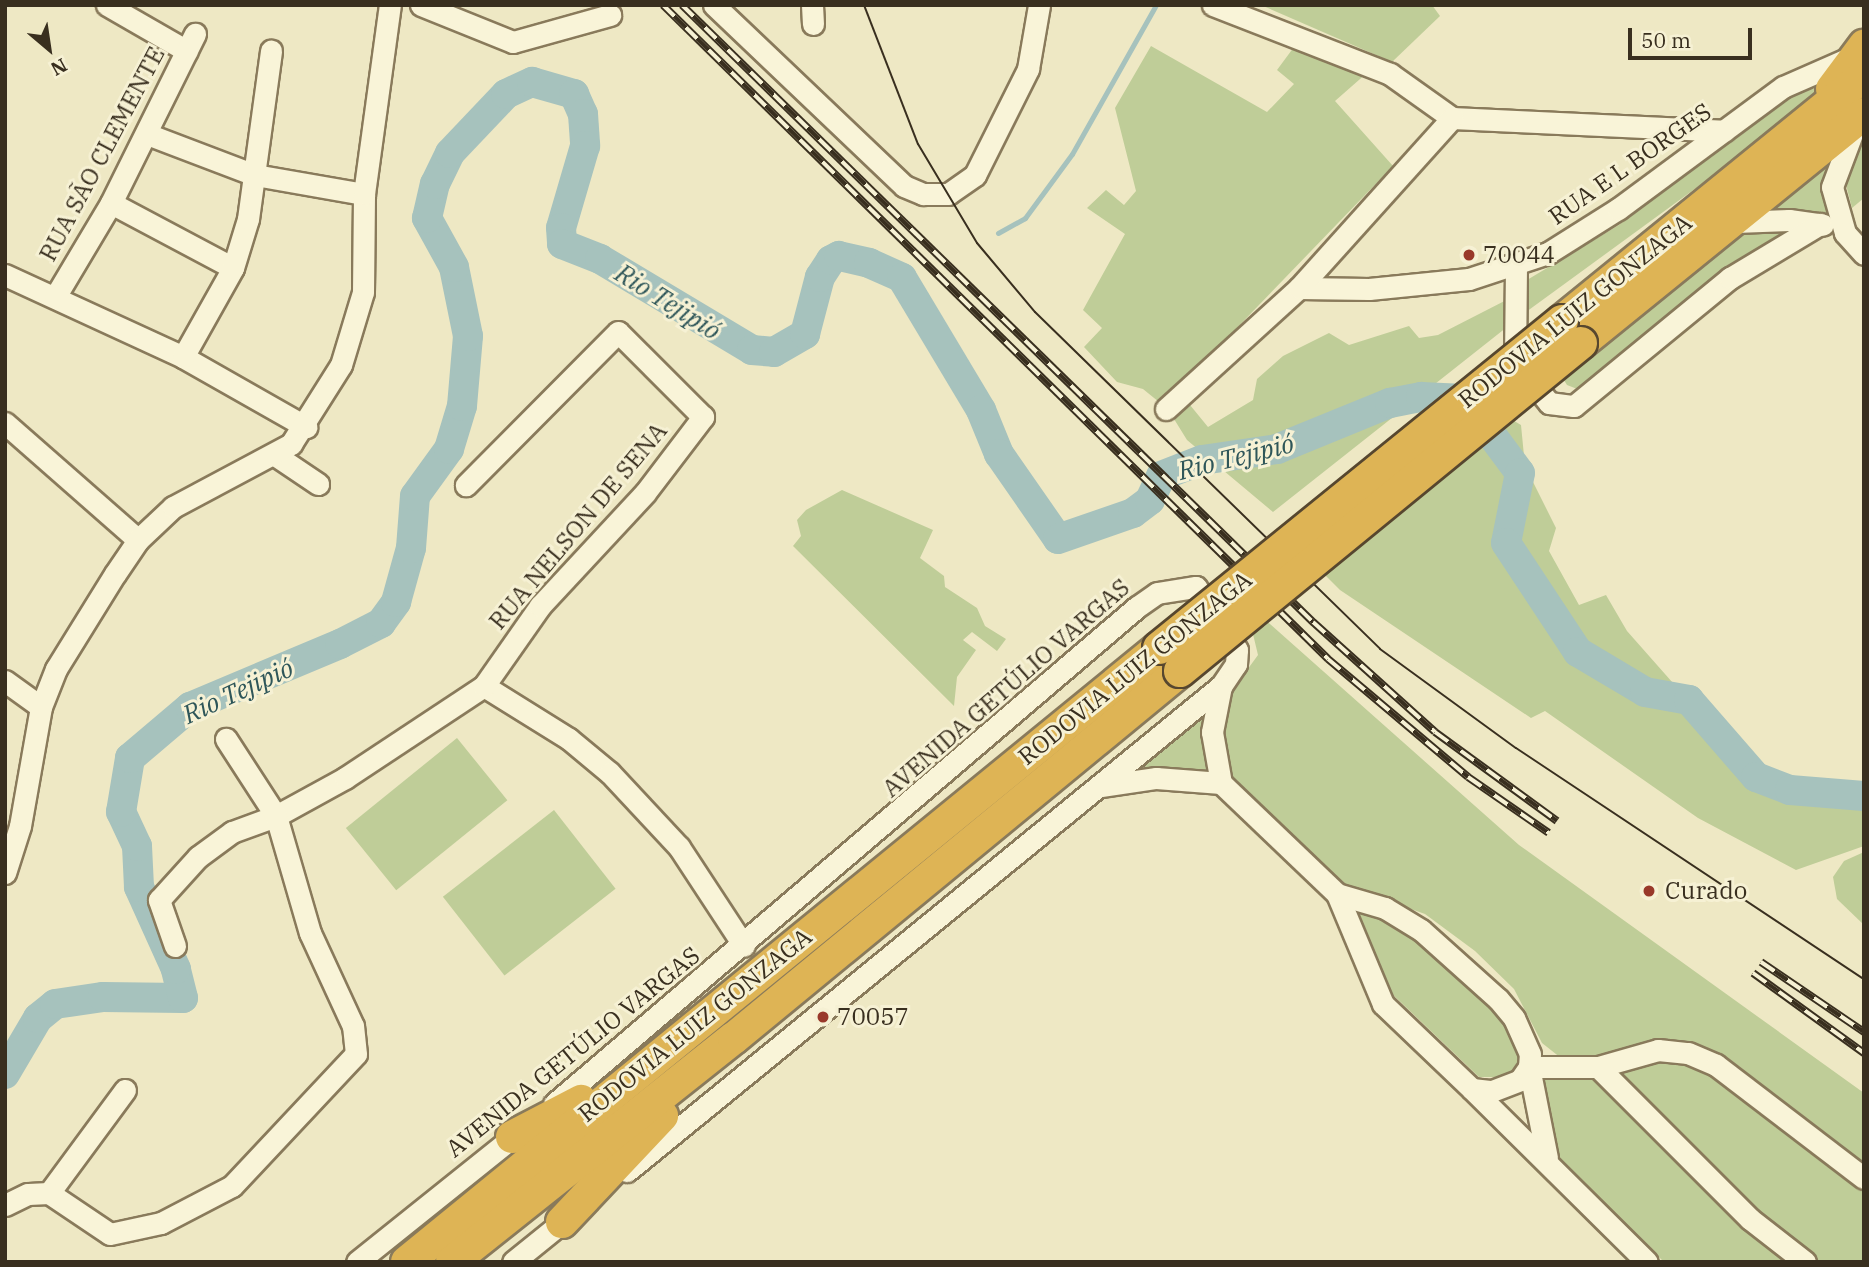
<!DOCTYPE html>
<html>
<head>
<meta charset="utf-8">
<style>
	body { margin:0 }
	#map { position:relative; width:1869px; height:1267px; overflow:hidden; background:#eee8c4; font-family:"IBM Plex Serif",serif }
	div>[style] { position:absolute }
	.green>* { inset:0; background:#bfcd98; transform-origin:0 0 }
	.stream>* { height:5px; margin:-2.5px; padding:0 2.5px; transform-origin:2.5px; border-radius:2.5px; background:#a6c2bd }
	.river>* { height:30px; margin:-15px; padding:0 15px; transform-origin:15px; border-radius:15px; background:#a6c2bd }
	.roads { filter:drop-shadow(2px 0 #897a5b) drop-shadow(-2px 0 #897a5b) drop-shadow(0 2px #897a5b) drop-shadow(0 -2px #897a5b) }
	.minor>* { height:21px; margin:-10.5px; padding:0 10.5px; transform-origin:10.5px; border-radius:10.5px; background:#f9f4d8 }
	.highway>* { height:32px; margin:-16px; padding:0 16px; transform-origin:16px; border-radius:16px; background:#deb455 }
	.tram>* { height:2px; margin:-1px; padding:0 1px; transform-origin:1px; border-radius:1px; background:#392f1f }
	.rail>* { height:8px; margin-top:-4px; transform-origin:0; background:repeating-linear-gradient(90deg,#f6f1d4 0 16px,#392f1f 0 32px); box-sizing:border-box; border-block:2px solid #392f1f }
	.bridges { filter:drop-shadow(2px 0 #57472f) drop-shadow(-2px 0 #57472f) drop-shadow(0 2px #57472f) drop-shadow(0 -2px #57472f) }
	.highway-bridge>* { height:32px; margin:-16px; padding:0 16px; transform-origin:16px; border-radius:16px; background:#deb455 }
	.dots>* { width:19px; height:19px; translate:-50% -50%; box-sizing:border-box; border:4px solid #f6f1d4; border-radius:50% }
	span { translate:-50% -50%; white-space:nowrap; text-align:center; line-height:1.15; -webkit-text-stroke:6px #f6f1d4; paint-order:stroke }
	.street-label { font-size:24px; color:#392f1f }
	.poi-label { font-size:24px; color:#392f1f }
	.left { translate:0 -50%; text-align:left }
	.water-label { font-size:26px; color:#2e5659; font-style:italic }
	.frame { position:absolute; inset:0; border:7px solid #392f1f; pointer-events:none }
	.north { position:absolute; left:14px; top:14px; width:70px; height:70px; -webkit-text-stroke:5px #f6f1d4; paint-order:stroke; rotate:151deg; font-size:19px; font-weight:700; line-height:28px; text-align:center; color:#392f1f }
	.north::after { content:''; display:block; margin:auto; width:24px; height:32px; background:#392f1f; clip-path:polygon(50% 0,100% 100%,50% 72%,0 100%) }
	.scale { position:absolute; left:1628px; top:28px; width:124px; height:32px; box-sizing:border-box; border:4px solid #392f1f; border-top:0; padding-left:9px; font-size:21px; line-height:24px; white-space:nowrap; color:#392f1f; -webkit-text-stroke:5px #f6f1d4; paint-order:stroke }
</style>
</head>
<body>
<div id="map">
	<div class="green">
		<div style="clip-path:polygon(1261px 5px,1432px 5px,1440px 16px,1392px 62px)"></div>
		<div style="clip-path:polygon(1151px 46px,1267px 112px,1294px 84px,1277px 70px,1294px 47px,1368px 72px,1335px 101px,1393px 166px,1203px 363px,1159px 402px,1143px 389px,1117px 382px,1084px 347px,1102px 328px,1083px 310px,1125px 234px,1087px 208px,1106px 190px,1124px 205px,1136px 191px,1115px 108px)"></div>
		<div style="clip-path:polygon(1806px 82px,1816px 91px,1733px 161px,1526px 312px,1273px 512px,1187px 440px,1174px 419px,1190px 405px,1208px 427px,1253px 400px,1257px 379px,1283px 356px,1329px 333px,1349px 345px,1409px 326px,1419px 338px,1438px 335px,1524px 291px,1527px 280px,1619px 225px,1762px 110px)"></div>
		<div style="clip-path:polygon(1864px 137px,1864px 198px,1852px 208px,1844px 177px)"></div>
		<div style="clip-path:polygon(1842px 144px,1822px 181px,1832px 224px,1811px 212px,1758px 214px)"></div>
		<div style="clip-path:polygon(1755px 226px,1806px 226px,1590px 394px,1567px 385px,1562px 377px,1731px 236px)"></div>
		<div style="clip-path:polygon(1504px 415px,1521px 425px,1525px 466px,1556px 528px,1549px 551px,1579px 605px,1606px 595px,1627px 631px,1756px 777px,1790px 790px,1864px 796px,1864px 846px,1796px 870px,1698px 818px,1545px 711px,1531px 718px,1340px 590px,1317px 567px)"></div>
		<div style="clip-path:polygon(842px 490px,933px 530px,920px 558px,944px 576px,945px 587px,977px 608px,985px 626px,1006px 639px,997px 651px,972px 632px,963px 640px,976px 650px,957px 677px,954px 706px,793px 546px,801px 536px,797px 520px,806px 510px)"></div>
		<div style="clip-path:polygon(1262px 617px,1519px 845px,1864px 1093px,1864px 1262px,1821px 1262px,1752px 1211px,1595px 1056px,1566px 1062px,1542px 1043px,1514px 989px,1475px 951px,1425px 914px,1343px 885px,1228px 772px,1223px 703px,1258px 655px,1252px 630px)"></div>
		<div style="clip-path:polygon(1214px 697px,1213px 775px,1113px 778px)"></div>
		<div style="left:457px;top:738px;width:80px;height:143px;rotate:51deg"></div>
		<div style="left:554px;top:810px;width:100px;height:141px;rotate:52deg"></div>
		<div style="clip-path:polygon(1864px 852px,1864px 925px,1837px 899px,1833px 877px,1844px 861px)"></div>
		<div style="clip-path:polygon(1354px 910px,1393px 916px,1513px 1022px,1523px 1057px,1511px 1077px,1479px 1077px,1389px 991px)"></div>
		<div style="clip-path:polygon(1596px 1074px,1794px 1262px,1664px 1262px,1554px 1155px,1539px 1080px)"></div>
	</div>
	<div class="stream">
		<div style="left:998px;top:233px;width:31px;rotate:-29deg"></div>
		<div style="left:1025px;top:218px;width:79px;rotate:-53.7deg"></div>
		<div style="left:1072px;top:154px;width:171px;rotate:-60.6deg"></div>
	</div>
	<div class="river">
		<div style="left:5px;top:1074px;width:65px;rotate:-59.5deg"></div>
		<div style="left:38px;top:1018px;width:22px;rotate:-39deg"></div>
		<div style="left:55px;top:1004px;width:49px;rotate:-8.3deg"></div>
		<div style="left:103px;top:997px;width:80px;rotate:0.7deg"></div>
		<div style="left:183px;top:998px;width:30px;rotate:-104deg"></div>
		<div style="left:176px;top:969px;width:90px;rotate:-114.3deg"></div>
		<div style="left:139px;top:887px;width:41px;rotate:-92.8deg"></div>
		<div style="left:137px;top:846px;width:38px;rotate:-115deg"></div>
		<div style="left:121px;top:812px;width:55px;rotate:-80.5deg"></div>
		<div style="left:130px;top:758px;width:79px;rotate:-40.4deg"></div>
		<div style="left:190px;top:707px;width:163px;rotate:-22.8deg"></div>
		<div style="left:340px;top:644px;width:46px;rotate:-27.1deg"></div>
		<div style="left:381px;top:623px;width:26px;rotate:-54deg"></div>
		<div style="left:396px;top:602px;width:56px;rotate:-74.5deg"></div>
		<div style="left:411px;top:548px;width:52px;rotate:-85.6deg"></div>
		<div style="left:415px;top:496px;width:58px;rotate:-54.1deg"></div>
		<div style="left:449px;top:449px;width:45px;rotate:-73.2deg"></div>
		<div style="left:462px;top:406px;width:70px;rotate:-85.1deg"></div>
		<div style="left:468px;top:336px;width:70px;rotate:-101.5deg"></div>
		<div style="left:454px;top:267px;width:56px;rotate:-118.9deg"></div>
		<div style="left:427px;top:218px;width:35px;rotate:-77deg"></div>
		<div style="left:435px;top:184px;width:34px;rotate:-64deg"></div>
		<div style="left:450px;top:153px;width:81px;rotate:-46.5deg"></div>
		<div style="left:506px;top:94px;width:29px;rotate:-25deg"></div>
		<div style="left:532px;top:82px;width:44px;rotate:15.9deg"></div>
		<div style="left:574px;top:94px;width:22px;rotate:66deg"></div>
		<div style="left:583px;top:114px;width:32px;rotate:86deg"></div>
		<div style="left:585px;top:146px;width:85px;rotate:106.3deg"></div>
		<div style="left:561px;top:228px;width:16px;rotate:86deg"></div>
		<div style="left:562px;top:244px;width:41px;rotate:21.5deg"></div>
		<div style="left:600px;top:259px;width:177px;rotate:30.9deg"></div>
		<div style="left:752px;top:350px;width:22px;rotate:5deg"></div>
		<div style="left:774px;top:352px;width:36px;rotate:-30deg"></div>
		<div style="left:805px;top:334px;width:59px;rotate:-75.3deg"></div>
		<div style="left:820px;top:277px;width:20px;rotate:-57deg"></div>
		<div style="left:831px;top:260px;width:9px;rotate:-27deg"></div>
		<div style="left:839px;top:256px;width:31px;rotate:13deg"></div>
		<div style="left:869px;top:263px;width:36px;rotate:24deg"></div>
		<div style="left:902px;top:278px;width:154px;rotate:59.1deg"></div>
		<div style="left:981px;top:410px;width:48px;rotate:67.8deg"></div>
		<div style="left:999px;top:454px;width:103px;rotate:55.2deg"></div>
		<div style="left:1058px;top:539px;width:79px;rotate:-19.1deg"></div>
		<div style="left:1133px;top:513px;width:21px;rotate:-37deg"></div>
		<div style="left:1150px;top:500px;width:26px;rotate:-65deg"></div>
		<div style="left:1161px;top:476px;width:44px;rotate:-21.3deg"></div>
		<div style="left:1202px;top:460px;width:76px;rotate:-8.3deg"></div>
		<div style="left:1277px;top:449px;width:122px;rotate:-22.2deg"></div>
		<div style="left:1390px;top:403px;width:32px;rotate:-11deg"></div>
		<div style="left:1421px;top:397px;width:44px;rotate:2.6deg"></div>
		<div style="left:1465px;top:399px;width:92px;rotate:53.4deg"></div>
		<div style="left:1520px;top:473px;width:71px;rotate:101.3deg"></div>
		<div style="left:1506px;top:543px;width:131px;rotate:56.6deg"></div>
		<div style="left:1578px;top:652px;width:78px;rotate:30.8deg"></div>
		<div style="left:1645px;top:692px;width:45px;rotate:10.3deg"></div>
		<div style="left:1689px;top:700px;width:102px;rotate:49deg"></div>
		<div style="left:1756px;top:777px;width:36px;rotate:21deg"></div>
		<div style="left:1790px;top:790px;width:74px;rotate:4.6deg"></div>
	</div>
	<div class="roads">
		<div class="minor">
			<div style="left:107px;top:5px;width:92px;rotate:29.9deg"></div>
			<div style="left:421px;top:5px;width:99px;rotate:21.9deg"></div>
			<div style="left:513px;top:42px;width:101px;rotate:-15.6deg"></div>
			<div style="left:714px;top:5px;width:262px;rotate:43.6deg"></div>
			<div style="left:904px;top:186px;width:21px;rotate:23deg"></div>
			<div style="left:923px;top:194px;width:25px"></div>
			<div style="left:948px;top:194px;width:33px;rotate:-35deg"></div>
			<div style="left:975px;top:175px;width:119px;rotate:-63.4deg"></div>
			<div style="left:1028px;top:69px;width:65px;rotate:-80.2deg"></div>
			<div style="left:812px;top:5px;width:19px;rotate:87deg"></div>
			<div style="left:1213px;top:5px;width:190px;rotate:21.3deg"></div>
			<div style="left:1390px;top:74px;width:76px;rotate:35.4deg"></div>
			<div style="left:1452px;top:118px;width:272px;rotate:2.7deg"></div>
			<div style="left:1856px;top:123px;width:68px;rotate:110.6deg"></div>
			<div style="left:1832px;top:187px;width:48px;rotate:74.2deg"></div>
			<div style="left:1845px;top:233px;width:28px;rotate:48deg"></div>
			<div style="left:147px;top:134px;width:116px;rotate:20.8deg"></div>
			<div style="left:255px;top:175px;width:111px;rotate:9.9deg"></div>
			<div style="left:111px;top:203px;width:138px;rotate:28deg"></div>
			<div style="left:1735px;top:222px;width:54px;rotate:-2.1deg"></div>
			<div style="left:1789px;top:220px;width:34px;rotate:8deg"></div>
			<div style="left:1516px;top:266px;width:95px;rotate:90.6deg"></div>
			<div style="left:1515px;top:361px;width:54px;rotate:51deg"></div>
			<div style="left:1549px;top:403px;width:25px;rotate:7deg"></div>
			<div style="left:1574px;top:406px;width:202px;rotate:-39.4deg"></div>
			<div style="left:1730px;top:278px;width:105px;rotate:-31deg"></div>
			<div style="left:5px;top:275px;width:196px;rotate:24.7deg"></div>
			<div style="left:183px;top:357px;width:142px;rotate:29.6deg"></div>
			<div style="left:1299px;top:288px;width:70px;rotate:0.8deg"></div>
			<div style="left:1369px;top:289px;width:100px;rotate:-5.7deg"></div>
			<div style="left:1469px;top:279px;width:83px;rotate:-18.2deg"></div>
			<div style="left:1548px;top:253px;width:83px;rotate:-32.2deg"></div>
			<div style="left:1618px;top:209px;width:205px;rotate:-36.5deg"></div>
			<div style="left:1783px;top:87px;width:77px;rotate:-23.6deg"></div>
			<div style="left:55px;top:297px;width:109px;rotate:-59.2deg"></div>
			<div style="left:111px;top:203px;width:189px;rotate:-63.6deg"></div>
			<div style="left:183px;top:357px;width:102px;rotate:-60.7deg"></div>
			<div style="left:233px;top:268px;width:51px;rotate:-73deg"></div>
			<div style="left:248px;top:219px;width:170px;rotate:-82.2deg"></div>
			<div style="left:1166px;top:409px;width:180px;rotate:-42.3deg"></div>
			<div style="left:1299px;top:288px;width:229px;rotate:-48deg"></div>
			<div style="left:5px;top:423px;width:177px;rotate:41.3deg"></div>
			<div style="left:275px;top:455px;width:52px;rotate:34deg"></div>
			<div style="left:5px;top:681px;width:44px;rotate:35.8deg"></div>
			<div style="left:484px;top:686px;width:100px;rotate:31.9deg"></div>
			<div style="left:569px;top:739px;width:53px;rotate:39.7deg"></div>
			<div style="left:610px;top:773px;width:101px;rotate:47deg"></div>
			<div style="left:679px;top:847px;width:118px;rotate:56.7deg"></div>
			<div style="left:1221px;top:686px;width:47px;rotate:101.1deg"></div>
			<div style="left:1212px;top:732px;width:52px;rotate:80deg"></div>
			<div style="left:1221px;top:783px;width:161px;rotate:43.7deg"></div>
			<div style="left:1337px;top:894px;width:119px;rotate:67.3deg"></div>
			<div style="left:1383px;top:1004px;width:123px;rotate:43.7deg"></div>
			<div style="left:1472px;top:1089px;width:20px;rotate:6deg"></div>
			<div style="left:1492px;top:1091px;width:30px;rotate:-21deg"></div>
			<div style="left:1520px;top:1080px;width:16px;rotate:-55deg"></div>
			<div style="left:1529px;top:1067px;width:13px;rotate:-86deg"></div>
			<div style="left:1530px;top:1054px;width:39px;rotate:-114deg"></div>
			<div style="left:1514px;top:1018px;width:25px;rotate:-130deg"></div>
			<div style="left:1498px;top:999px;width:103px;rotate:-138.1deg"></div>
			<div style="left:1421px;top:930px;width:42px;rotate:-148.6deg"></div>
			<div style="left:1385px;top:908px;width:50px;rotate:-163.7deg"></div>
			<div style="left:1101px;top:786px;width:56px;rotate:-8.3deg"></div>
			<div style="left:1156px;top:778px;width:65px;rotate:4.4deg"></div>
			<div style="left:5px;top:873px;width:49px;rotate:-72.3deg"></div>
			<div style="left:20px;top:826px;width:121px;rotate:-80deg"></div>
			<div style="left:41px;top:707px;width:41px;rotate:-68.5deg"></div>
			<div style="left:56px;top:669px;width:112px;rotate:-58.2deg"></div>
			<div style="left:115px;top:574px;width:41px;rotate:-55.9deg"></div>
			<div style="left:138px;top:540px;width:48px;rotate:-43.3deg"></div>
			<div style="left:173px;top:507px;width:134px;rotate:-28.1deg"></div>
			<div style="left:291px;top:444px;width:93px;rotate:-57.7deg"></div>
			<div style="left:341px;top:365px;width:76px;rotate:-73.2deg"></div>
			<div style="left:363px;top:292px;width:98px;rotate:-89.4deg"></div>
			<div style="left:364px;top:194px;width:191px;rotate:-82.2deg"></div>
			<div style="left:175px;top:946px;width:49px;rotate:-109.2deg"></div>
			<div style="left:159px;top:900px;width:58px;rotate:-47.8deg"></div>
			<div style="left:198px;top:857px;width:42px;rotate:-36.3deg"></div>
			<div style="left:232px;top:832px;width:47px;rotate:-20deg"></div>
			<div style="left:276px;top:816px;width:79px;rotate:-28.8deg"></div>
			<div style="left:345px;top:778px;width:167px;rotate:-33.5deg"></div>
			<div style="left:484px;top:686px;width:98px;rotate:-55deg"></div>
			<div style="left:540px;top:606px;width:154px;rotate:-47.1deg"></div>
			<div style="left:645px;top:493px;width:96px;rotate:-52.7deg"></div>
			<div style="left:703px;top:417px;width:120px;rotate:-135deg"></div>
			<div style="left:618px;top:332px;width:216px;rotate:134.8deg"></div>
			<div style="left:1598px;top:1067px;width:62px;rotate:-15.8deg"></div>
			<div style="left:1658px;top:1050px;width:30px;rotate:6deg"></div>
			<div style="left:1688px;top:1053px;width:30px;rotate:23deg"></div>
			<div style="left:1716px;top:1065px;width:186px;rotate:37.4deg"></div>
			<div style="left:1472px;top:1089px;width:246px;rotate:44.7deg"></div>
			<div style="left:554px;top:1104px;width:766px;rotate:-40.45deg"></div>
			<div style="left:1137px;top:607px;width:24px;rotate:-35deg"></div>
			<div style="left:1157px;top:593px;width:39px;rotate:-9deg"></div>
			<div style="left:1196px;top:587px;width:75px;rotate:56.9deg"></div>
			<div style="left:1237px;top:650px;width:14px;rotate:94deg"></div>
			<div style="left:1236px;top:664px;width:27px;rotate:124deg"></div>
			<div style="left:1221px;top:686px;width:767px;rotate:140.77deg"></div>
			<div style="left:1547px;top:1158px;width:93px;rotate:-101.2deg"></div>
			<div style="left:1529px;top:1067px;width:69px"></div>
			<div style="left:1598px;top:1067px;width:215px;rotate:45deg"></div>
			<div style="left:1750px;top:1219px;width:70px;rotate:38deg"></div>
			<div style="left:49px;top:1193px;width:128px;rotate:-53.6deg"></div>
			<div style="left:5px;top:1205px;width:25px;rotate:-26deg"></div>
			<div style="left:28px;top:1194px;width:21px;rotate:-3deg"></div>
			<div style="left:49px;top:1193px;width:73px;rotate:33.9deg"></div>
			<div style="left:110px;top:1234px;width:52px;rotate:-12.2deg"></div>
			<div style="left:161px;top:1223px;width:80px;rotate:-27.5deg"></div>
			<div style="left:232px;top:1186px;width:181px;rotate:-46.8deg"></div>
			<div style="left:356px;top:1054px;width:28px;rotate:-96deg"></div>
			<div style="left:353px;top:1026px;width:102px;rotate:-114.8deg"></div>
			<div style="left:310px;top:933px;width:122px;rotate:-106.2deg"></div>
			<div style="left:276px;top:816px;width:92px;rotate:-123deg"></div>
			<div style="left:357px;top:1262px;width:213px;rotate:-38.7deg"></div>
			<div style="left:513px;top:1262px;width:75px;rotate:-39deg"></div>
		</div>
		<div class="highway">
			<div style="left:1832px;top:89px;width:54px;rotate:-53.3deg"></div>
			<div style="left:1562px;top:321px;width:389px;rotate:-39.1deg"></div>
			<div style="left:1581px;top:343px;width:364px;rotate:-39deg"></div>
			<div style="left:512px;top:1137px;width:78px;rotate:-27.6deg"></div>
			<div style="left:562px;top:1222px;width:146px;rotate:-46.7deg"></div>
			<div style="left:407px;top:1262px;width:971px;rotate:-39.23deg"></div>
			<div style="left:452px;top:1262px;width:360px;rotate:-38.5deg"></div>
			<div style="left:734px;top:1038px;width:578px;rotate:-39.45deg"></div>
		</div>
	</div>
	<div class="tram">
		<div style="left:864px;top:5px;width:149px;rotate:68.8deg"></div>
		<div style="left:918px;top:144px;width:115px;rotate:59.2deg"></div>
		<div style="left:977px;top:243px;width:90px;rotate:50deg"></div>
		<div style="left:1035px;top:312px;width:482px;rotate:44.3deg"></div>
		<div style="left:1380px;top:649px;width:168px;rotate:36.1deg"></div>
		<div style="left:1516px;top:748px;width:418px;rotate:33.6deg"></div>
	</div>
	<div class="rail">
		<div style="left:663px;top:5px;width:933px;rotate:44.52deg"></div>
		<div style="left:1328px;top:659px;width:183px;rotate:40.1deg"></div>
		<div style="left:1468px;top:777px;width:98px;rotate:34.7deg"></div>
		<div style="left:682px;top:5px;width:883px;rotate:44.36deg"></div>
		<div style="left:1313px;top:622px;width:164px;rotate:42deg"></div>
		<div style="left:1435px;top:732px;width:151px;rotate:36.1deg"></div>
		<div style="left:1761px;top:962px;width:125px;rotate:34.2deg"></div>
		<div style="left:1753px;top:973px;width:137px;rotate:35.8deg"></div>
	</div>
	<div class="bridges">
		<div class="highway-bridge">
			<div style="left:1159px;top:648px;width:519px;rotate:-39.06deg"></div>
			<div style="left:1180px;top:671px;width:518px;rotate:-39.28deg"></div>
		</div>
	</div>
	<div class="dots">
		<div style="left:1469px;top:255px;background:#99392a"></div>
		<div style="left:1649px;top:891px;background:#99392a"></div>
		<div style="left:823px;top:1017px;background:#99392a"></div>
	</div>
	<div class="street-label">
		<span style="left:102px;top:154px;rotate:-62deg">RUA SÃO CLEMENTE</span>
		<span style="left:1630px;top:164px;rotate:-35deg">RUA E L BORGES</span>
		<span style="left:1575px;top:311px;rotate:-39deg">RODOVIA LUIZ GONZAGA</span>
		<span style="left:578px;top:526px;rotate:-50deg">RUA NELSON DE SENA</span>
		<span style="left:1135px;top:668px;rotate:-39deg">RODOVIA LUIZ GONZAGA</span>
		<span style="left:1006px;top:688px;rotate:-41deg">AVENIDA GETÚLIO VARGAS</span>
		<span style="left:695px;top:1025px;rotate:-39deg">RODOVIA LUIZ GONZAGA</span>
		<span style="left:573px;top:1052px;rotate:-39deg">AVENIDA GETÚLIO VARGAS</span>
	</div>
	<div class="poi-label">
		<span class="left" style="left:1483px;top:255px">70044</span>
		<span class="left" style="left:1665px;top:891px">Curado</span>
		<span class="left" style="left:837px;top:1017px">70057</span>
	</div>
	<div class="water-label">
		<span style="left:668px;top:302px;rotate:32deg">Rio Tejipió</span>
		<span style="left:1236px;top:457px;rotate:-14deg">Rio Tejipió</span>
		<span style="left:238px;top:691px;rotate:-25deg">Rio Tejipió</span>
	</div>
	<div class="frame"></div>
	<div class="north">N</div>
	<div class="scale">50 m</div>
</div>
</body>
</html>
